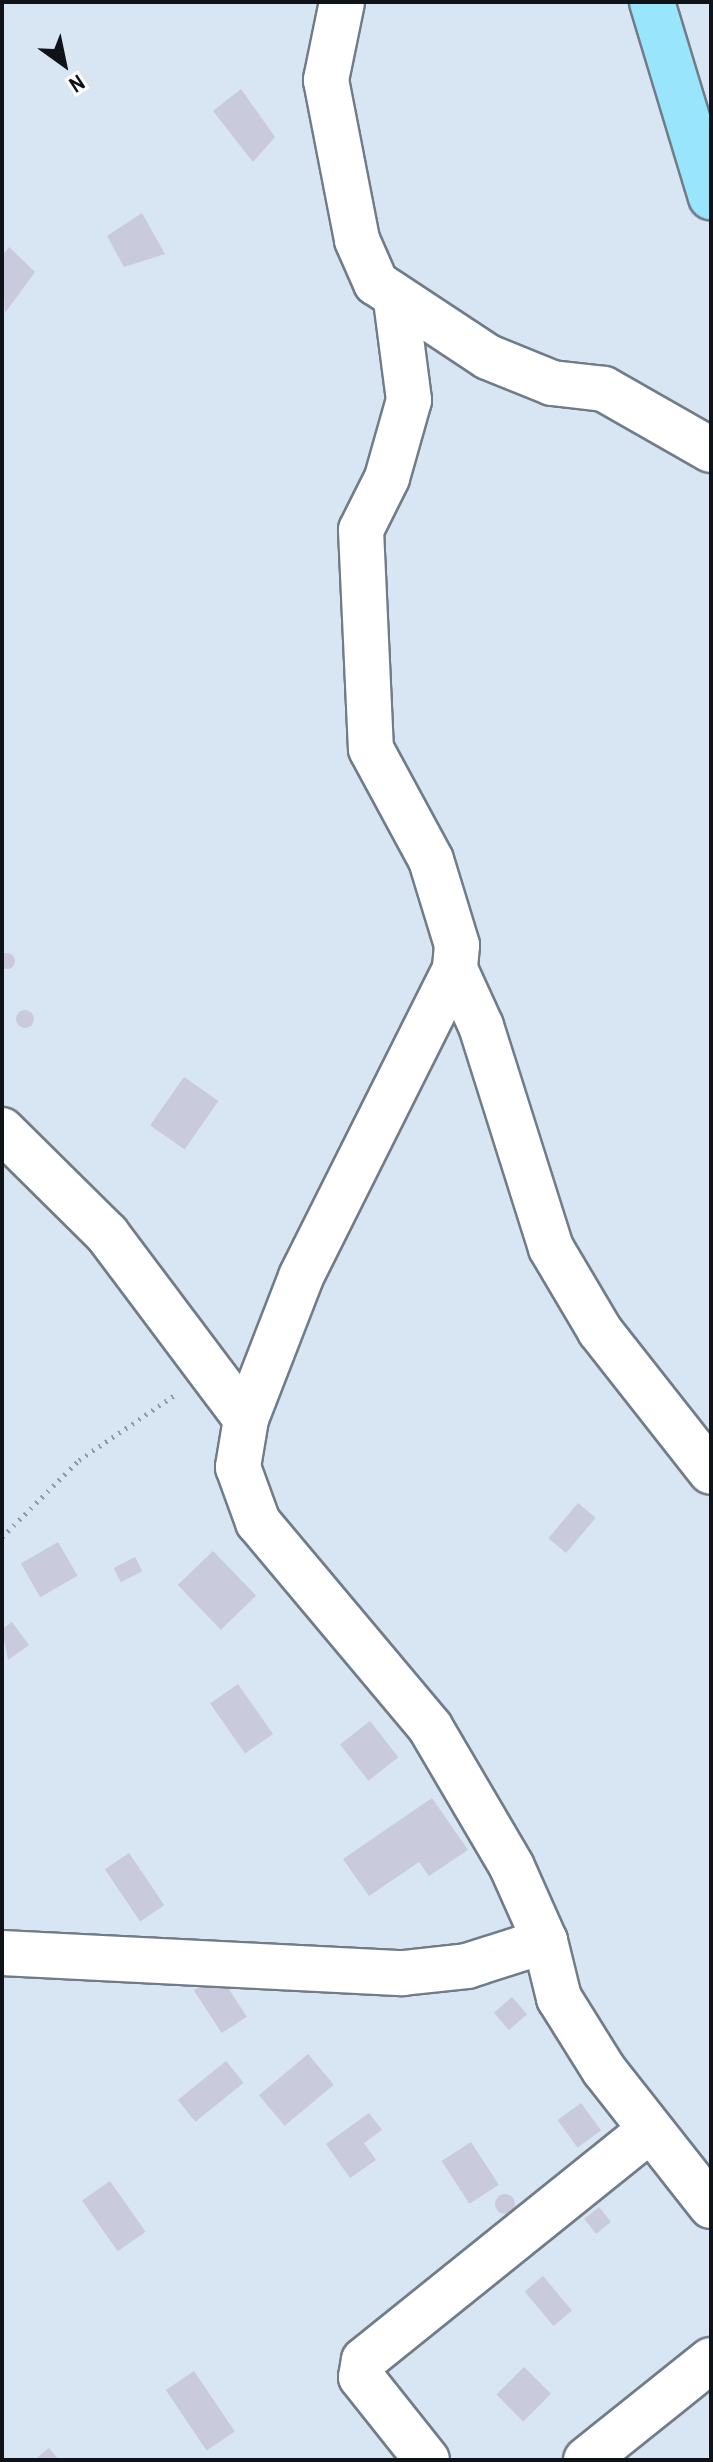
<!DOCTYPE html>
<html>
<head>
<meta charset="utf-8">
<style>
	body { margin:0 }
	#map { position:relative; width:713px; height:2462px; overflow:hidden; background:#d8e5f3; font-family:"Archivo Narrow",sans-serif }
	div>[style] { position:absolute }
	.building>* { inset:0; background:#c9cadb; transform-origin:0 0 }
	.round { border-radius:50% }
	.path>* { height:5px; margin-top:-2.5px; transform-origin:0; background:repeating-linear-gradient(90deg,#919aa5 0 2px,transparent 0 8px) }
	.roads { filter:drop-shadow(2px 0 #717c89) drop-shadow(-2px 0 #717c89) drop-shadow(0 2px #717c89) drop-shadow(0 -2px #717c89) }
	.street>* { height:44px; margin:-22px; padding:0 22px; transform-origin:22px; border-radius:22px; background:#fff }
	.primary>* { height:44px; margin:-22px; padding:0 22px; transform-origin:22px; border-radius:22px; background:#99e5fb }
	span { translate:-50% -50%; white-space:nowrap; text-align:center; line-height:1.15; -webkit-text-stroke:7px #fff; paint-order:stroke }
	.frame { position:absolute; inset:0; border:4px solid #0f1318; pointer-events:none }
	.north { position:absolute; left:24px; top:24px; width:80px; height:80px; -webkit-text-stroke:6px #fff; paint-order:stroke; rotate:147deg; font-size:22px; font-weight:700; line-height:32px; text-align:center; color:#0f1318 }
	.north::after { content:''; display:block; margin:auto; width:28px; height:36px; background:#0f1318; clip-path:polygon(50% 0,100% 100%,50% 72%,0 100%) }
</style>
</head>
<body>
<div id="map">
	<div class="building">
		<div style="clip-path:polygon(241px 89px,275px 137px,253px 162px,213px 111px)"></div>
		<div style="clip-path:polygon(142px 213px,165px 254px,124px 267px,107px 236px)"></div>
		<div style="clip-path:polygon(9px 247px,35px 272px,5px 313px,2px 256px)"></div>
		<div class="round" style="left:-1px;top:953px;width:16px;height:16px"></div>
		<div class="round" style="left:16px;top:1010px;width:18px;height:18px"></div>
		<div style="left:184px;top:1077px;width:42px;height:59px;rotate:35deg"></div>
		<div style="left:578px;top:1503px;width:23px;height:46px;rotate:40deg"></div>
		<div style="left:58px;top:1542px;width:39px;height:43px;rotate:60deg"></div>
		<div style="left:213px;top:1551px;width:62px;height:49px;rotate:46deg"></div>
		<div style="left:135px;top:1557px;width:16px;height:24px;rotate:63deg"></div>
		<div style="clip-path:polygon(12px 1622px,29px 1645px,8px 1660px,2px 1629px)"></div>
		<div style="left:238px;top:1684px;width:61px;height:34px;rotate:55deg"></div>
		<div style="left:370px;top:1721px;width:46px;height:38px;rotate:52deg"></div>
		<div style="clip-path:polygon(432px 1798px,468px 1850px,429px 1876px,419px 1862px,369px 1896px,343px 1859px)"></div>
		<div style="left:129px;top:1853px;width:63px;height:29px;rotate:56deg"></div>
		<div style="left:219px;top:1974px;width:51px;height:30px;rotate:57deg"></div>
		<div style="left:512px;top:1997px;width:23px;height:24px;rotate:49deg"></div>
		<div style="left:308px;top:2054px;width:40px;height:64px;rotate:50deg"></div>
		<div style="left:226px;top:2061px;width:28px;height:62px;rotate:51deg"></div>
		<div style="left:581px;top:2103px;width:34px;height:29px;rotate:54deg"></div>
		<div style="clip-path:polygon(369px 2113px,382px 2130px,364px 2143px,376px 2160px,350px 2178px,326px 2144px)"></div>
		<div style="left:471px;top:2142px;width:51px;height:35px;rotate:57deg"></div>
		<div style="left:110px;top:2181px;width:62px;height:34px;rotate:55deg"></div>
		<div class="round" style="left:495px;top:2194px;width:20px;height:20px"></div>
		<div style="left:599px;top:2207px;width:19px;height:19px;rotate:51deg"></div>
		<div style="left:543px;top:2276px;width:45px;height:24px;rotate:50deg"></div>
		<div style="left:524px;top:2367px;width:38px;height:39px;rotate:45deg"></div>
		<div style="left:194px;top:2371px;width:73px;height:34px;rotate:56deg"></div>
		<div style="clip-path:polygon(49px 2448px,59px 2460px,34px 2460px)"></div>
	</div>
	<div class="path">
		<div style="left:2px;top:1537px;width:109px;rotate:-45deg"></div>
		<div style="left:79px;top:1460px;width:117px;rotate:-34.2deg"></div>
	</div>
	<div class="roads">
		<div class="street">
			<div style="left:342px;top:2px;width:80px;rotate:101.6deg"></div>
			<div style="left:326px;top:80px;width:163px;rotate:79deg"></div>
			<div style="left:357px;top:240px;width:47px;rotate:66.2deg"></div>
			<div style="left:376px;top:283px;width:134px;rotate:33.5deg"></div>
			<div style="left:488px;top:357px;width:69px;rotate:22.1deg"></div>
			<div style="left:552px;top:383px;width:52px;rotate:6.6deg"></div>
			<div style="left:604px;top:389px;width:123px;rotate:29.7deg"></div>
			<div style="left:396px;top:300px;width:101px;rotate:82.6deg"></div>
			<div style="left:409px;top:400px;width:81px;rotate:105.8deg"></div>
			<div style="left:387px;top:478px;width:58px;rotate:116.6deg"></div>
			<div style="left:361px;top:530px;width:219px;rotate:87.4deg"></div>
			<div style="left:371px;top:749px;width:126px;rotate:61.6deg"></div>
			<div style="left:431px;top:860px;width:89px;rotate:73deg"></div>
			<div style="left:457px;top:945px;width:24px;rotate:95deg"></div>
			<div style="left:455px;top:969px;width:344px;rotate:116.6deg"></div>
			<div style="left:301px;top:1277px;width:152px;rotate:111.2deg"></div>
			<div style="left:246px;top:1419px;width:49px;rotate:99.5deg"></div>
			<div style="left:238px;top:1467px;width:59px;rotate:70deg"></div>
			<div style="left:258px;top:1522px;width:268px;rotate:50deg"></div>
			<div style="left:430px;top:1727px;width:162px;rotate:59.6deg"></div>
			<div style="left:512px;top:1867px;width:81px;rotate:66deg"></div>
			<div style="left:545px;top:1941px;width:59px;rotate:76.2deg"></div>
			<div style="left:559px;top:1998px;width:85px;rotate:58deg"></div>
			<div style="left:604px;top:2070px;width:173px;rotate:51.8deg"></div>
			<div style="left:455px;top:969px;width:63px;rotate:65.5deg"></div>
			<div style="left:481px;top:1026px;width:233px;rotate:72.5deg"></div>
			<div style="left:551px;top:1248px;width:96px;rotate:59.4deg"></div>
			<div style="left:600px;top:1331px;width:179px;rotate:51.8deg"></div>
			<div style="left:2px;top:1130px;width:148px;rotate:44.7deg"></div>
			<div style="left:107px;top:1234px;width:231px;rotate:53.1deg"></div>
			<div style="left:2px;top:1953px;width:401px;rotate:2.9deg"></div>
			<div style="left:403px;top:1973px;width:64px;rotate:-6.2deg"></div>
			<div style="left:467px;top:1966px;width:82px;rotate:-17.8deg"></div>
			<div style="left:427px;top:2460px;width:106px;rotate:-128.5deg"></div>
			<div style="left:361px;top:2377px;width:17px;rotate:-80deg"></div>
			<div style="left:364px;top:2360px;width:366px;rotate:-38.8deg"></div>
			<div style="left:586px;top:2460px;width:160px;rotate:-38.7deg"></div>
		</div>
		<div class="primary">
			<div style="left:652px;top:2px;width:204px;rotate:73.2deg"></div>
		</div>
	</div>
	<div class="frame"></div>
	<div class="north">N</div>
</div>
</body>
</html>
